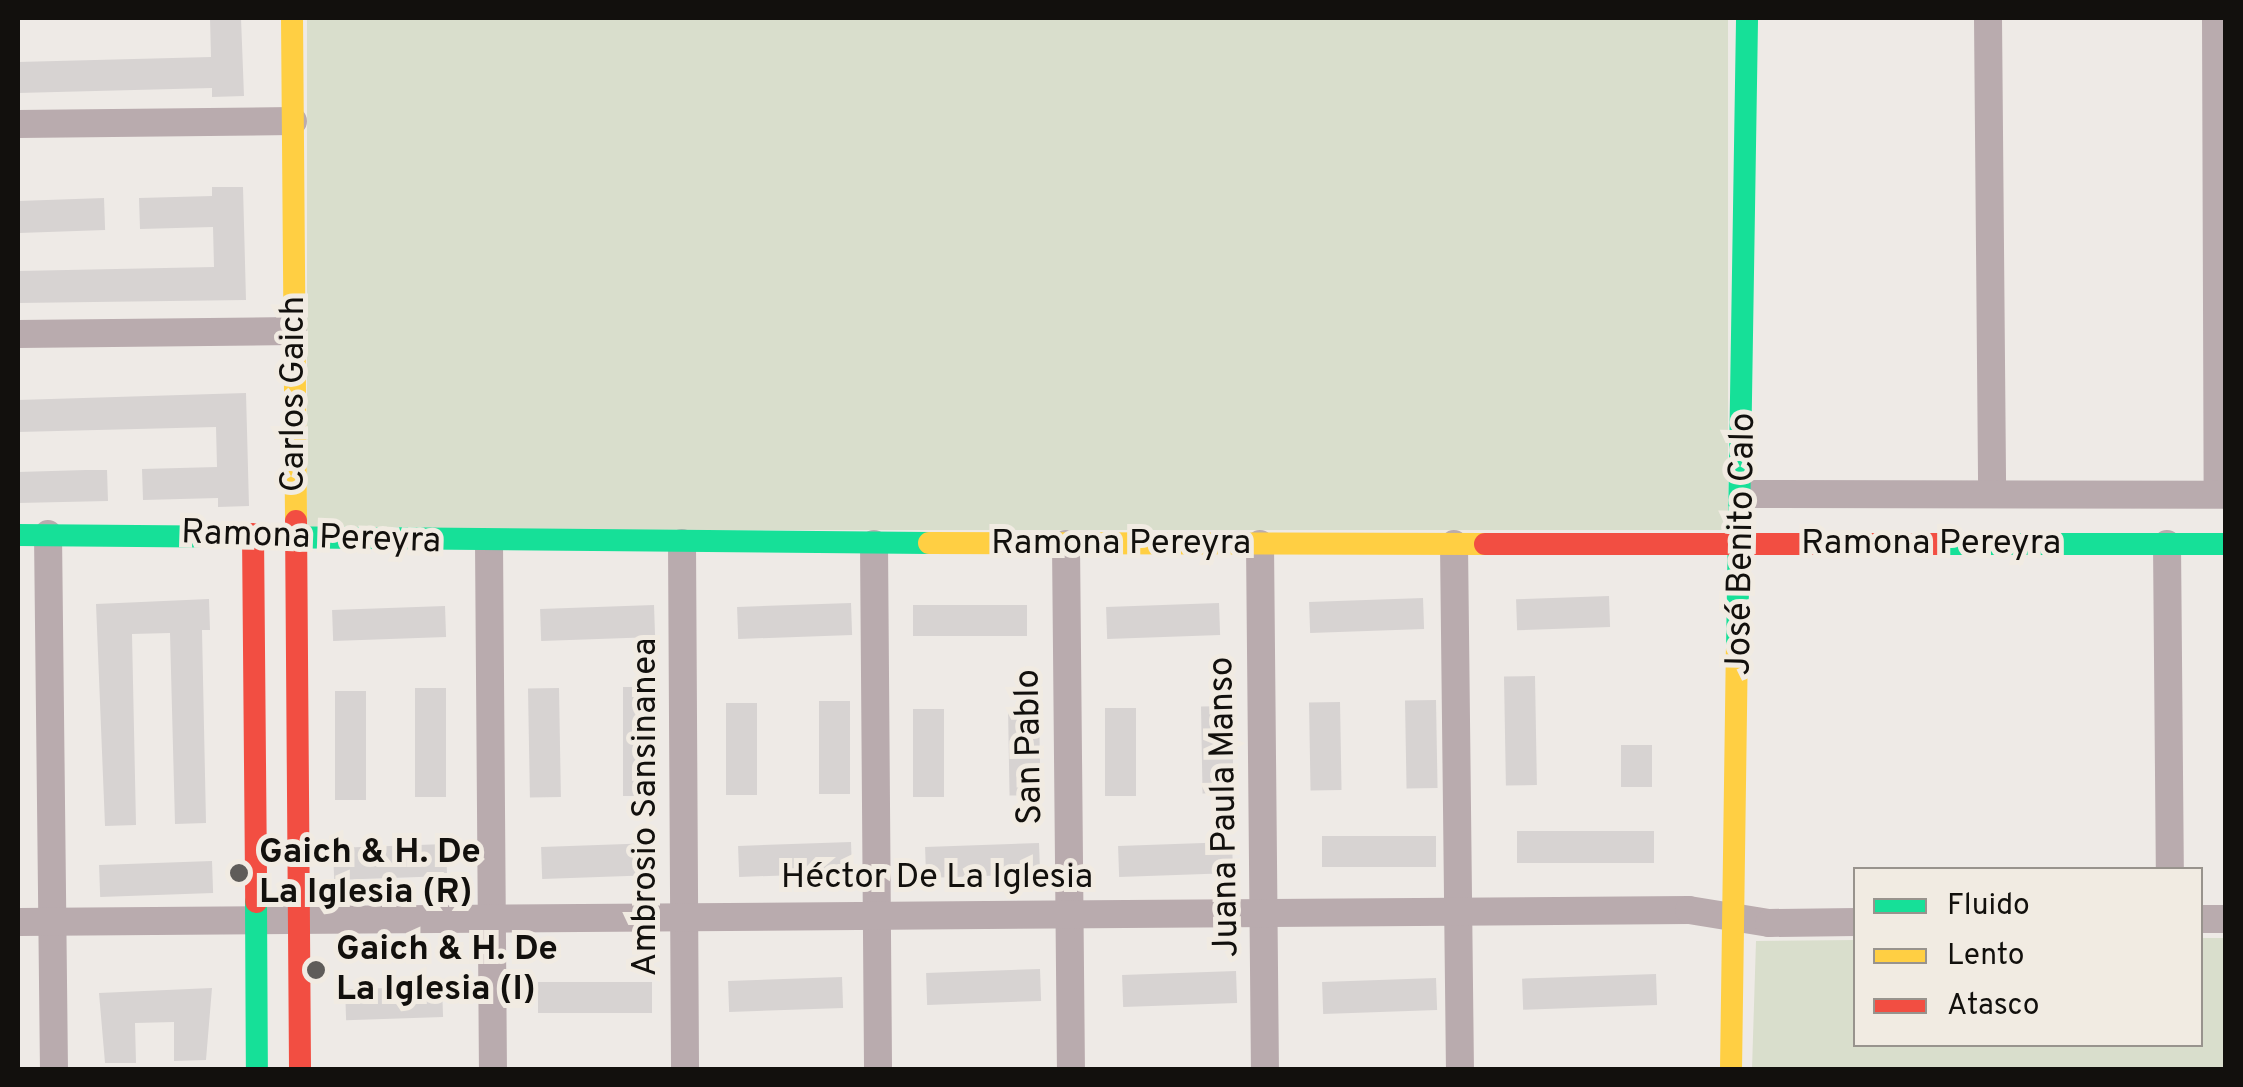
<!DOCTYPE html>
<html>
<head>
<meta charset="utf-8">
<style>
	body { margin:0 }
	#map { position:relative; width:2243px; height:1087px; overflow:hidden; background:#eeeae6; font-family:Overpass,sans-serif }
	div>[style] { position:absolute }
	.green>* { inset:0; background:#d9decc; transform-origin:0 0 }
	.building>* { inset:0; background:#d7d3d2; transform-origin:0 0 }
	.street>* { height:28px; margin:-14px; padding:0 14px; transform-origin:14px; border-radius:14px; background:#b9abae }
	.fast>* { height:22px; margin:-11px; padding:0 11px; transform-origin:11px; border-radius:11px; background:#16e098 }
	.slow>* { height:22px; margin:-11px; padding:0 11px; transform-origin:11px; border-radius:11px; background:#ffcf43 }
	.jam>* { height:22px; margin:-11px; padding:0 11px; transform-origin:11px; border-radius:11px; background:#f24e42 }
	.dots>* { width:28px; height:28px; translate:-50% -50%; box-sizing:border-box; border:5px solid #f1ebe2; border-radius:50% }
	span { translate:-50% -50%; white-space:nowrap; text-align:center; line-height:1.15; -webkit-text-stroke:10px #f1ebe2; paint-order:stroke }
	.street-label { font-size:35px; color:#12100d }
	.poi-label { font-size:35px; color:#12100d; font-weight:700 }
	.left { translate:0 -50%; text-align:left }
	.frame { position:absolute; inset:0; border:20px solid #12100d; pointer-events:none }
	.legend { position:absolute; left:1853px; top:867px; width:350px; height:180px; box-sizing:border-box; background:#f1ebe2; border:2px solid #98938d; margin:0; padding:12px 18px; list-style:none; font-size:30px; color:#12100d }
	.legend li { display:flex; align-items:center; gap:20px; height:50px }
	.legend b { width:50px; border:2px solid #98938d }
</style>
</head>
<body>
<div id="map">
	<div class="green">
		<div style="left:307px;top:18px;width:1421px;height:512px"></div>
		<div style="clip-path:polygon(2201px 938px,2225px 938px,2225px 1069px,1752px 1069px,1756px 941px,1855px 940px,1856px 1044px,2200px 1044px)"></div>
	</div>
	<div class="building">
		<div style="clip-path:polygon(210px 18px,241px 18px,244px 96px,212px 97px,212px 88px,18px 93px,18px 62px,211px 57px)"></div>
		<div style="clip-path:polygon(212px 187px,243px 187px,246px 300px,18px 303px,18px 271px,214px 267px,213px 227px,140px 229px,139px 198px,212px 196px)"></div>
		<div style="left:104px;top:198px;width:32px;height:86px;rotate:88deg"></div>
		<div style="clip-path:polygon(246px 393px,249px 506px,218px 507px,218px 498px,143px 500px,142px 469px,217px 467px,216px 427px,18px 432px,18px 400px)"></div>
		<div style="clip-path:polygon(86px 470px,107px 470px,108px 501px,18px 503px,18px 472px)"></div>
		<div style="left:1609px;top:596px;width:31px;height:93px;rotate:88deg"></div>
		<div style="left:1423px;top:598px;width:31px;height:114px;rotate:88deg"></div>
		<div style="clip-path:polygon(209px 599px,210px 630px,202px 630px,206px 823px,175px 824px,170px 633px,132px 634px,136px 825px,105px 826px,96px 604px)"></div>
		<div style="left:851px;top:603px;width:32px;height:114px;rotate:88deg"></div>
		<div style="left:1219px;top:603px;width:32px;height:113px;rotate:88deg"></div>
		<div style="left:654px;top:605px;width:32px;height:114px;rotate:88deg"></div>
		<div style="left:1027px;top:605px;width:31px;height:114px;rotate:90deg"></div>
		<div style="left:445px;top:606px;width:31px;height:113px;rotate:88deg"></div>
		<div style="left:1535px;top:676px;width:109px;height:31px;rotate:89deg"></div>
		<div style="left:623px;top:687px;width:32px;height:109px"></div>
		<div style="left:415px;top:688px;width:31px;height:109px"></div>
		<div style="left:559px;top:688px;width:109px;height:31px;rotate:89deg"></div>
		<div style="left:335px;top:691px;width:31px;height:109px"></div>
		<div style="left:1436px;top:700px;width:88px;height:31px;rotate:89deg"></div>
		<div style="left:819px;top:701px;width:31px;height:93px"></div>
		<div style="left:1340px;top:702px;width:88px;height:31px;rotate:89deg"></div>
		<div style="left:757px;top:703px;width:92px;height:31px;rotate:90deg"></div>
		<div style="left:1232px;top:706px;width:87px;height:31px;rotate:89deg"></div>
		<div style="left:1039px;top:707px;width:88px;height:31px;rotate:89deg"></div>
		<div style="left:1105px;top:708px;width:31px;height:88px"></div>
		<div style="left:913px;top:709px;width:31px;height:88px"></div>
		<div style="left:1621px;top:745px;width:31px;height:42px"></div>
		<div style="left:1654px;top:831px;width:32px;height:137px;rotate:90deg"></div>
		<div style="left:1436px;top:836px;width:31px;height:114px;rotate:90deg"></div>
		<div style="left:851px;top:842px;width:31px;height:113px;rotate:88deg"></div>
		<div style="left:1232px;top:842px;width:31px;height:114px;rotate:88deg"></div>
		<div style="left:655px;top:843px;width:32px;height:114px;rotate:88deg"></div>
		<div style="left:1039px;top:843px;width:31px;height:114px;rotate:88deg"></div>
		<div style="left:446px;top:844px;width:32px;height:113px;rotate:88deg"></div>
		<div style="left:212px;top:861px;width:32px;height:113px;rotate:88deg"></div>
		<div style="left:1040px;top:969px;width:32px;height:114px;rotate:88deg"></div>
		<div style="left:1236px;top:971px;width:32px;height:114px;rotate:88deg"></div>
		<div style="left:1656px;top:974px;width:31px;height:134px;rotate:88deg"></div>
		<div style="left:842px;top:977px;width:31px;height:114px;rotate:88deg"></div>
		<div style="left:1436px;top:978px;width:32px;height:114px;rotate:88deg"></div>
		<div style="left:652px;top:982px;width:31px;height:114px;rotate:90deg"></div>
		<div style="left:442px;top:986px;width:31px;height:97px;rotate:88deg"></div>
		<div style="clip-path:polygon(212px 988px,206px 1060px,174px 1061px,174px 1022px,135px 1023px,136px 1063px,105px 1063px,99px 993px)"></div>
	</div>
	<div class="street">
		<div style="left:1988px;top:18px;width:476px;rotate:89.5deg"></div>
		<div style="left:2216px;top:18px;width:476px;rotate:89.8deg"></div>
		<div style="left:18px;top:124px;width:275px;rotate:-0.6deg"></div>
		<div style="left:18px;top:334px;width:275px;rotate:-0.6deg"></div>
		<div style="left:1743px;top:494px;width:483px;rotate:0.1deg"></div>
		<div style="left:48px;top:534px;width:536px;rotate:89.36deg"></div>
		<div style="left:489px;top:543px;width:527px;rotate:89.57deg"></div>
		<div style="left:682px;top:543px;width:527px;rotate:89.67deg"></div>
		<div style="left:874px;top:544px;width:526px;rotate:89.56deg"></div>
		<div style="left:1066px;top:544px;width:526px;rotate:89.46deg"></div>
		<div style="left:1260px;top:544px;width:526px;rotate:89.46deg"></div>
		<div style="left:1454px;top:544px;width:526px;rotate:89.35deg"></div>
		<div style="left:2167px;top:544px;width:326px;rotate:89.5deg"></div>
		<div style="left:2200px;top:919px;width:26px"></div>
		<div style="left:18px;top:922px;width:1671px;rotate:-0.41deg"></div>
		<div style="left:1689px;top:910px;width:81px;rotate:9.2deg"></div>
		<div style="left:1769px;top:923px;width:87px;rotate:-0.7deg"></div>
	</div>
	<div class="fast">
		<div style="left:18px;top:535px;width:911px;rotate:0.5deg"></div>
		<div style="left:1939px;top:544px;width:287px"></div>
		<div style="left:1737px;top:650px;width:632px;rotate:-89.09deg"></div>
		<div style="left:256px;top:902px;width:168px;rotate:89.7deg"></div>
	</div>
	<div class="slow">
		<div style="left:292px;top:18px;width:503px;rotate:89.54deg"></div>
		<div style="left:929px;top:543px;width:556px;rotate:0.1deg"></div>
		<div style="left:1731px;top:1070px;width:420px;rotate:-89.2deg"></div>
	</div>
	<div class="jam">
		<div style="left:296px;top:521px;width:549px;rotate:89.58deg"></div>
		<div style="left:253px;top:534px;width:368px;rotate:89.5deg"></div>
		<div style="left:1485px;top:544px;width:454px"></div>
	</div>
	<div class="dots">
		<div style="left:239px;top:873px;background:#5f5c59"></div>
		<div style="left:316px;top:970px;background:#5f5c59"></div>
	</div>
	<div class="street-label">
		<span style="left:294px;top:394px;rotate:-90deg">Carlos Gaich</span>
		<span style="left:311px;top:538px;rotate:2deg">Ramona Pereyra</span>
		<span style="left:1121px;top:544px">Ramona Pereyra</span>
		<span style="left:1742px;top:544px;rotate:-89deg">José Benito Calo</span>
		<span style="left:1931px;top:544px">Ramona Pereyra</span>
		<span style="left:1030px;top:747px;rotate:-91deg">San Pablo</span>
		<span style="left:646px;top:807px;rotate:-90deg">Ambrosio Sansinanea</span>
		<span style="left:1225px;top:807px;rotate:-91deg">Juana Paula Manso</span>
		<span style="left:937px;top:878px">Héctor De La Iglesia</span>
	</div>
	<div class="poi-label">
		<span class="left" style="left:259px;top:873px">Gaich &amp; H. De<br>La Iglesia (R)</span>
		<span class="left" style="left:336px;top:970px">Gaich &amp; H. De<br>La Iglesia (I)</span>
	</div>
	<div class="frame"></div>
	<ul class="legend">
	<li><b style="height:12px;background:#16e098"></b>Fluido</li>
	<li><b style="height:12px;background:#ffcf43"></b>Lento</li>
	<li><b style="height:12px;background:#f24e42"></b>Atasco</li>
	</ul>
</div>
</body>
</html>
